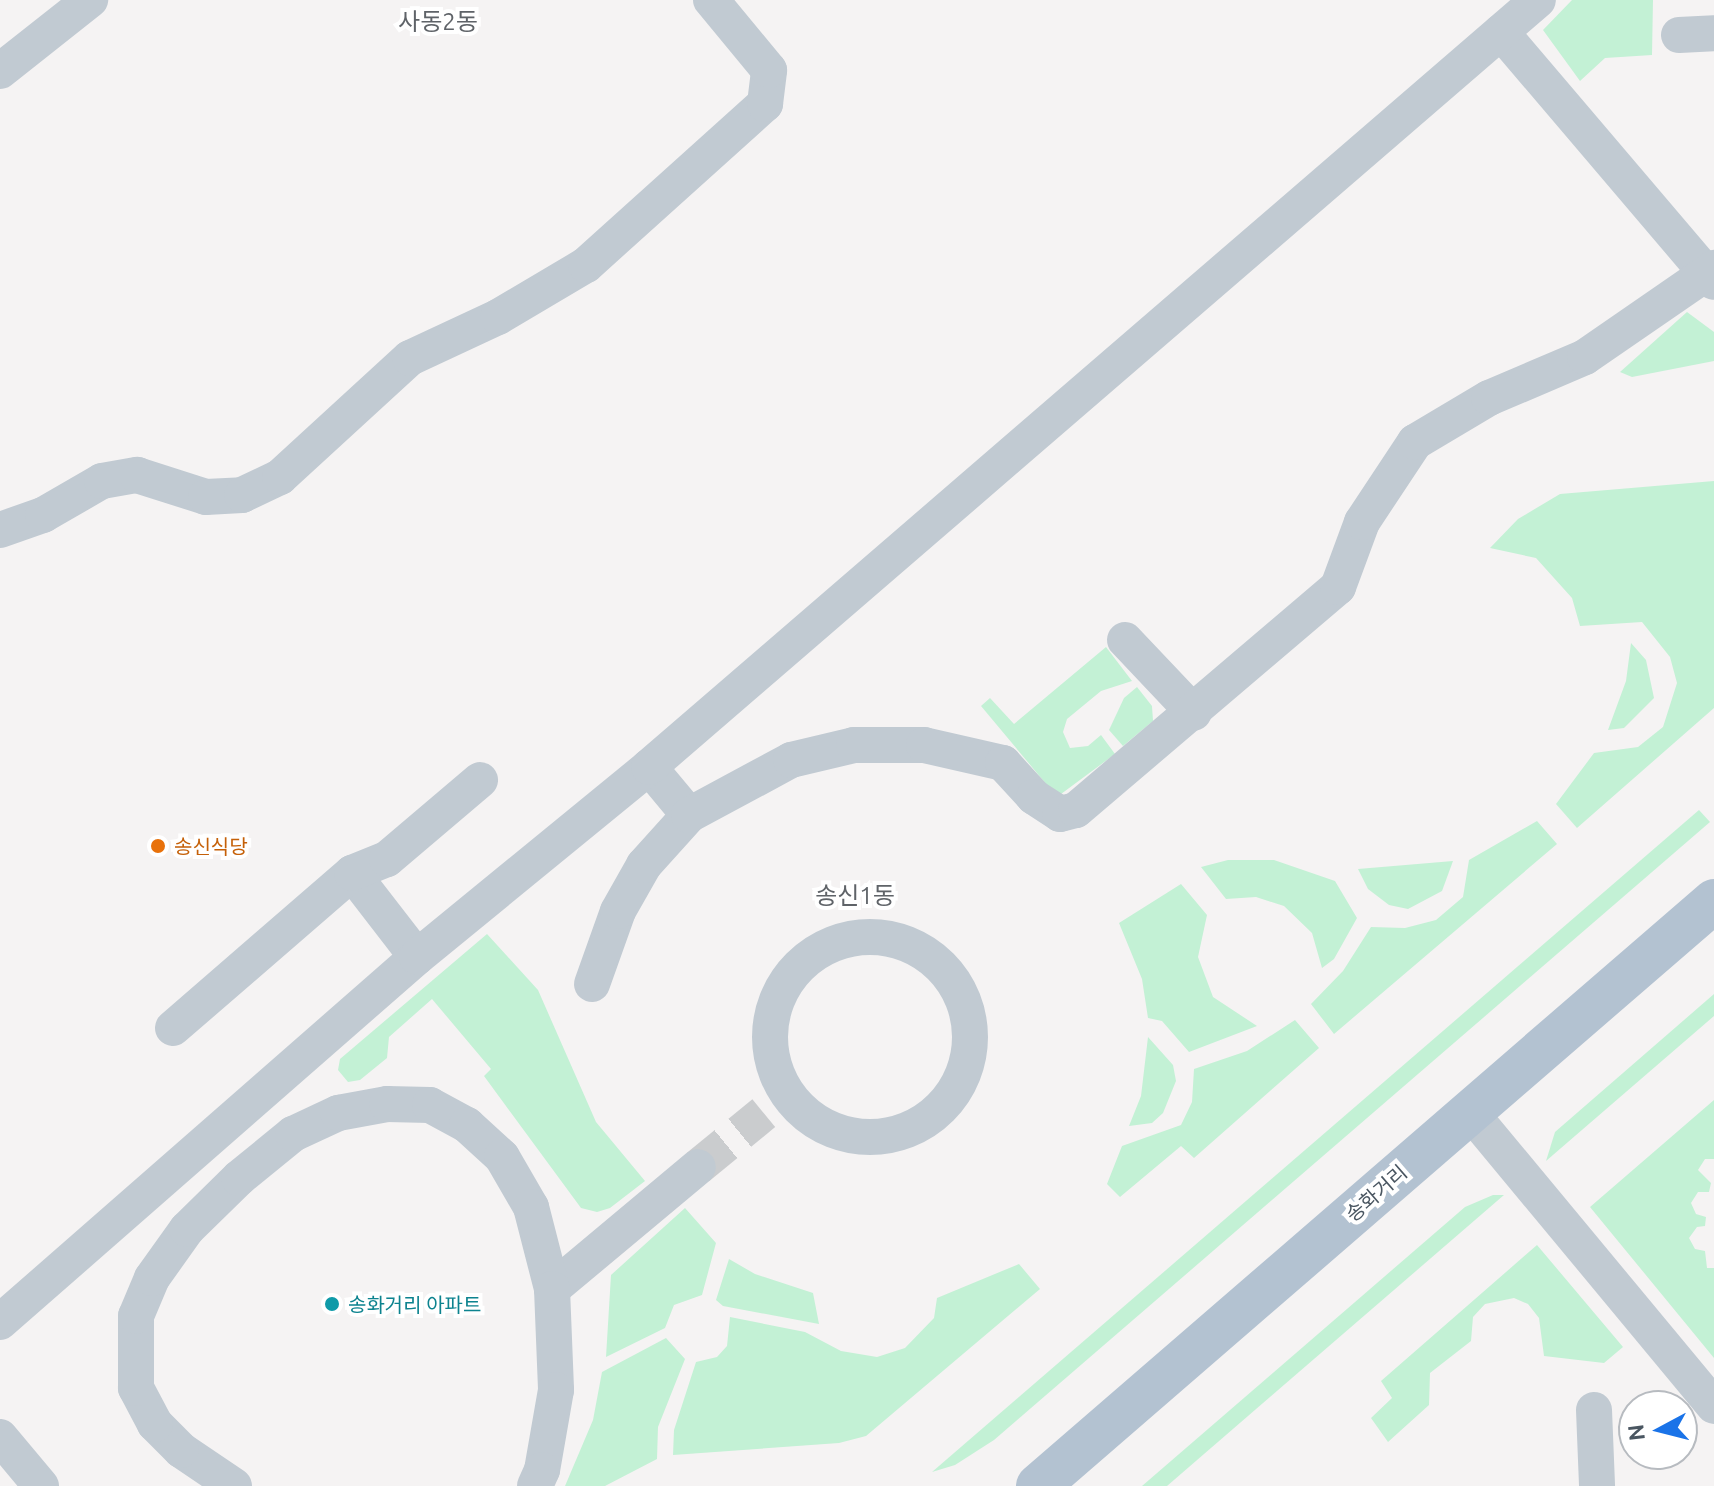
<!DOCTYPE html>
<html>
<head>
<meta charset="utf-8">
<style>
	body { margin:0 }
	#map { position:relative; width:1714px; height:1486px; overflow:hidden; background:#f5f3f3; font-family:Ubuntu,"Noto Sans KR",sans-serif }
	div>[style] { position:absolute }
	.green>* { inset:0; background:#c3f1d5 }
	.minor-tunnel>* { height:36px; margin-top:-18px; transform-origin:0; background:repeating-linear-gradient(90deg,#caccce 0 36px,transparent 0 54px) }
	.minor>* { height:36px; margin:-18px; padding:0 18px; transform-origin:18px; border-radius:18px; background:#c1cad2 }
	.minor>.ring { margin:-18px; padding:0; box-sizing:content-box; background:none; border:36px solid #c1cad2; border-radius:50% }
	.major>* { height:44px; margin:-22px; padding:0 22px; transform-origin:22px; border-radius:22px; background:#b3c2d1 }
	.dots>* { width:22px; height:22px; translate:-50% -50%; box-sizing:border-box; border:4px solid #fff; border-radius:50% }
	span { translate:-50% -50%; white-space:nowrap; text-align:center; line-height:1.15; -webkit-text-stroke:8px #fff; paint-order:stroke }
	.food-label { font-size:20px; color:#c56008 }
	.left { translate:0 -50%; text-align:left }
	.street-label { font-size:20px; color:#4a5661 }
	.culture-label { font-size:20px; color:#0d838f }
	.quarter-label { font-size:24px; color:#5f6368 }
	.north { position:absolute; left:1618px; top:1390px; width:80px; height:80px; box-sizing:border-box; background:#fff; border:2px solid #b7bbc0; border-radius:50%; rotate:263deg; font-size:22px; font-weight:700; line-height:32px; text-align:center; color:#4a5661 }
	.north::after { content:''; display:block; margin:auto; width:28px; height:36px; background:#1a73e8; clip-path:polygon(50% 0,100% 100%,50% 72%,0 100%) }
</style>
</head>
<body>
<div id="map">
	<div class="green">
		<div style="clip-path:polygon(1572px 0,1653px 0,1652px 55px,1605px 58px,1580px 81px,1543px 30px)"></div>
		<div style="clip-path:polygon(1687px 312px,1714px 332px,1714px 361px,1632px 377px,1620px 372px)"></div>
		<div style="clip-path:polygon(1714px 481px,1714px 708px,1577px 828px,1556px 804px,1594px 753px,1638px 747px,1663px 727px,1677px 683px,1670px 657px,1642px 622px,1580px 626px,1572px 598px,1536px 558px,1490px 548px,1518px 519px,1560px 494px)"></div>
		<div style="clip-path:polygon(1631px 643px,1646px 660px,1654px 698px,1624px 728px,1608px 730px,1626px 681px)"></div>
		<div style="clip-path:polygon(1106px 647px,1132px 681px,1101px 691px,1067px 719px,1063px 732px,1070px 748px,1088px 746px,1101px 735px,1115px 754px,1057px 797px,981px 706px,990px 698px,1014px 724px)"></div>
		<div style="clip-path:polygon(1137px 687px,1152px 706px,1153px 721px,1123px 746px,1109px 730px,1124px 698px)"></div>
		<div style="clip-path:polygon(1699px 810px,1710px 822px,994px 1440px,955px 1465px,932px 1472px)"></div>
		<div style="clip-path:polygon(1537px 821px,1557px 844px,1334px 1034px,1311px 1004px,1343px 971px,1371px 927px,1405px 928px,1436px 920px,1463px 897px,1469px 860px)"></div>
		<div style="clip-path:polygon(1228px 860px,1274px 860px,1335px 881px,1357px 918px,1334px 959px,1322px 968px,1312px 933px,1284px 906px,1256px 897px,1226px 899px,1201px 867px)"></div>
		<div style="clip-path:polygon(1453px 861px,1442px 891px,1408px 909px,1389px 905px,1368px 889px,1358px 869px)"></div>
		<div style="clip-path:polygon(1181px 884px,1207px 915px,1198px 957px,1213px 997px,1257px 1026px,1189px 1052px,1162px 1021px,1148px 1018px,1142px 979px,1119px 923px)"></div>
		<div style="clip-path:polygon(487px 934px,538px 990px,596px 1122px,645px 1181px,610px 1208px,597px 1212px,581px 1208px,484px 1076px,491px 1069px,432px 999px,389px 1037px,387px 1058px,360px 1080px,348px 1082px,338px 1070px,340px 1059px)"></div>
		<div style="clip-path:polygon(1714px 994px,1714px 1016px,1546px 1161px,1555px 1132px)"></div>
		<div style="clip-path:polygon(1295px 1020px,1319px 1048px,1194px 1158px,1181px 1146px,1120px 1197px,1107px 1184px,1122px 1146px,1181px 1125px,1192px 1102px,1194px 1069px,1247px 1051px)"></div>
		<div style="clip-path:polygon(1148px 1037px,1173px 1065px,1176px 1081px,1163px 1113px,1152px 1123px,1129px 1126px,1141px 1096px)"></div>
		<div style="clip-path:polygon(1714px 1100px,1714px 1159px,1705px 1159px,1698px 1170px,1711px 1183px,1709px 1192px,1698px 1192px,1691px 1203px,1696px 1214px,1706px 1217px,1705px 1226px,1697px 1227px,1689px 1238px,1695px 1249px,1705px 1251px,1707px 1268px,1714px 1268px,1714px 1358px,1590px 1207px)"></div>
		<div style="clip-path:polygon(1493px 1195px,1504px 1195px,1167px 1486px,1142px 1486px,1465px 1207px)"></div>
		<div style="clip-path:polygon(685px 1208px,716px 1243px,702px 1295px,674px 1305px,665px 1328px,606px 1357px,611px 1275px)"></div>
		<div style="clip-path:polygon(1537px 1245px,1623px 1347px,1604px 1363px,1544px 1356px,1539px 1318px,1528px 1304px,1514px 1298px,1485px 1304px,1473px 1317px,1471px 1341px,1430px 1373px,1429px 1405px,1388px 1442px,1371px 1418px,1392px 1398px,1381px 1381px)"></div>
		<div style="clip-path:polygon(729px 1259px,755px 1274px,813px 1293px,819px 1324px,723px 1306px,716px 1300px)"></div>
		<div style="clip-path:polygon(1019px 1264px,1040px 1289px,866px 1436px,839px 1443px,673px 1455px,674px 1430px,696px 1362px,717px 1357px,727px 1346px,730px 1317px,805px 1332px,841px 1351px,877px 1357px,905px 1348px,934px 1318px,937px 1298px)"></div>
		<div style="clip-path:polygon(666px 1338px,685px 1359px,658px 1427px,657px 1459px,605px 1486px,565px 1486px,593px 1420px,602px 1372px)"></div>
	</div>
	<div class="minor-tunnel">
		<div style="left:698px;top:1167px;width:85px;rotate:-39.3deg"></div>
	</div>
	<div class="minor">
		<div style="left:1501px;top:32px;width:328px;rotate:49.6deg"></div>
		<div style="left:1679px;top:35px;width:35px;rotate:-3deg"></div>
		<div style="left:0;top:71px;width:115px;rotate:-38.3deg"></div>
		<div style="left:0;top:530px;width:46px;rotate:-19.2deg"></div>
		<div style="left:43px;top:515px;width:68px;rotate:-30deg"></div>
		<div style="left:102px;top:481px;width:36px;rotate:-10deg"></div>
		<div style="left:137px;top:475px;width:72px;rotate:17.7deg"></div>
		<div style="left:206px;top:497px;width:36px;rotate:-3deg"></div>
		<div style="left:242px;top:495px;width:42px;rotate:-25.3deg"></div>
		<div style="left:280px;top:477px;width:176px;rotate:-42.5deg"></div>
		<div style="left:410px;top:358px;width:97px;rotate:-25deg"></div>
		<div style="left:498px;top:317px;width:102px;rotate:-30.6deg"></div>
		<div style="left:586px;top:265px;width:241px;rotate:-42deg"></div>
		<div style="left:765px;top:104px;width:34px;rotate:-83deg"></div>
		<div style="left:769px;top:70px;width:91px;rotate:-129.6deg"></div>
		<div style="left:1125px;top:640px;width:100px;rotate:46.6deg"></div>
		<div style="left:649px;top:767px;width:62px;rotate:50.2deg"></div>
		<div style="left:352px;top:873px;width:106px;rotate:52.3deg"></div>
		<div class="ring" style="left:770px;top:937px;width:164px;height:164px"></div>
		<div style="left:592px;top:984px;width:77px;rotate:-70.4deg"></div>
		<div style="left:618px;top:911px;width:53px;rotate:-60.5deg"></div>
		<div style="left:644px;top:865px;width:67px;rotate:-48deg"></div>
		<div style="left:689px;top:815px;width:116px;rotate:-28.3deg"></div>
		<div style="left:791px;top:760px;width:65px;rotate:-13.4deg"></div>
		<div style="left:854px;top:745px;width:70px"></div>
		<div style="left:924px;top:745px;width:81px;rotate:12.8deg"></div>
		<div style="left:1003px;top:763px;width:46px;rotate:47.6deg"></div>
		<div style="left:1034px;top:797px;width:31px;rotate:33deg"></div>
		<div style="left:1060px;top:814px;width:16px;rotate:-14deg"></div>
		<div style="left:1076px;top:810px;width:344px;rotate:-40.4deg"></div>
		<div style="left:1338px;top:587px;width:69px;rotate:-69.7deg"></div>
		<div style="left:1362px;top:522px;width:96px;rotate:-56.5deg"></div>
		<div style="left:1415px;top:442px;width:86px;rotate:-30.7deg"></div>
		<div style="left:1489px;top:398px;width:104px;rotate:-23.1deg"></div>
		<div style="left:1585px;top:357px;width:157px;rotate:-34.6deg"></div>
		<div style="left:173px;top:1028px;width:237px;rotate:-40.9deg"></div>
		<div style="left:352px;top:873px;width:38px;rotate:-22deg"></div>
		<div style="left:387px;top:859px;width:122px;rotate:-40.3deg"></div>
		<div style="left:1470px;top:1112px;width:382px;rotate:50.3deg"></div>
		<div style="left:552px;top:1289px;width:190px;rotate:-39.9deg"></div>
		<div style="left:0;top:1322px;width:554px;rotate:-41.2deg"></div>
		<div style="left:417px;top:957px;width:300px;rotate:-39.3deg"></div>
		<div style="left:649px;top:767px;width:1174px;rotate:-40.79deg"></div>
		<div style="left:1594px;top:1410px;width:76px;rotate:87.7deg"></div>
		<div style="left:0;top:1437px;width:64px;rotate:50.1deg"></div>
		<div style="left:234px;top:1486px;width:64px;rotate:-145.8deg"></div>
		<div style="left:181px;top:1450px;width:37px;rotate:-135deg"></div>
		<div style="left:155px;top:1424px;width:41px;rotate:-117.8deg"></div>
		<div style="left:136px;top:1388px;width:72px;rotate:-90deg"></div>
		<div style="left:136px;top:1316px;width:41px;rotate:-67.2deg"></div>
		<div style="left:152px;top:1278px;width:60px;rotate:-54.5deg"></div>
		<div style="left:187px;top:1229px;width:73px;rotate:-44.4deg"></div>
		<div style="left:239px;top:1178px;width:70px;rotate:-39.2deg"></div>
		<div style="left:293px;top:1134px;width:50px;rotate:-25deg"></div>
		<div style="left:338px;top:1113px;width:50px;rotate:-10.4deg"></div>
		<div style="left:387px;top:1104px;width:43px;rotate:1.3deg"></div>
		<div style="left:430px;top:1105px;width:42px;rotate:28.4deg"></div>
		<div style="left:467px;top:1125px;width:47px;rotate:42.4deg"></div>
		<div style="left:502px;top:1157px;width:58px;rotate:59.9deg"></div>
		<div style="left:531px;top:1207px;width:85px;rotate:75.6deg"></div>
		<div style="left:552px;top:1289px;width:101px;rotate:87.7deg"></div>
		<div style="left:556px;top:1390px;width:81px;rotate:99.9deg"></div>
		<div style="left:542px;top:1470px;width:17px;rotate:114deg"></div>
	</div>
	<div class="major">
		<div style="left:1038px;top:1486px;width:894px;rotate:-40.87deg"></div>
	</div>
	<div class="dots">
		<div style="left:158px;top:846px;background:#e8710a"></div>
		<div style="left:332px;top:1304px;background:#0f9aa8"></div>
	</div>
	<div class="food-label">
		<span class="left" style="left:174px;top:846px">송신식당</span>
	</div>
	<div class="street-label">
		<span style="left:1376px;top:1193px;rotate:-41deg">송화거리</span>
	</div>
	<div class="culture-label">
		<span class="left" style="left:348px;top:1304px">송화거리 아파트</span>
	</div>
	<div class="quarter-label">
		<span style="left:438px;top:22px">사동2동</span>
		<span style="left:855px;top:896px">송신1동</span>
	</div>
	<div class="north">N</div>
</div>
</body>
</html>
